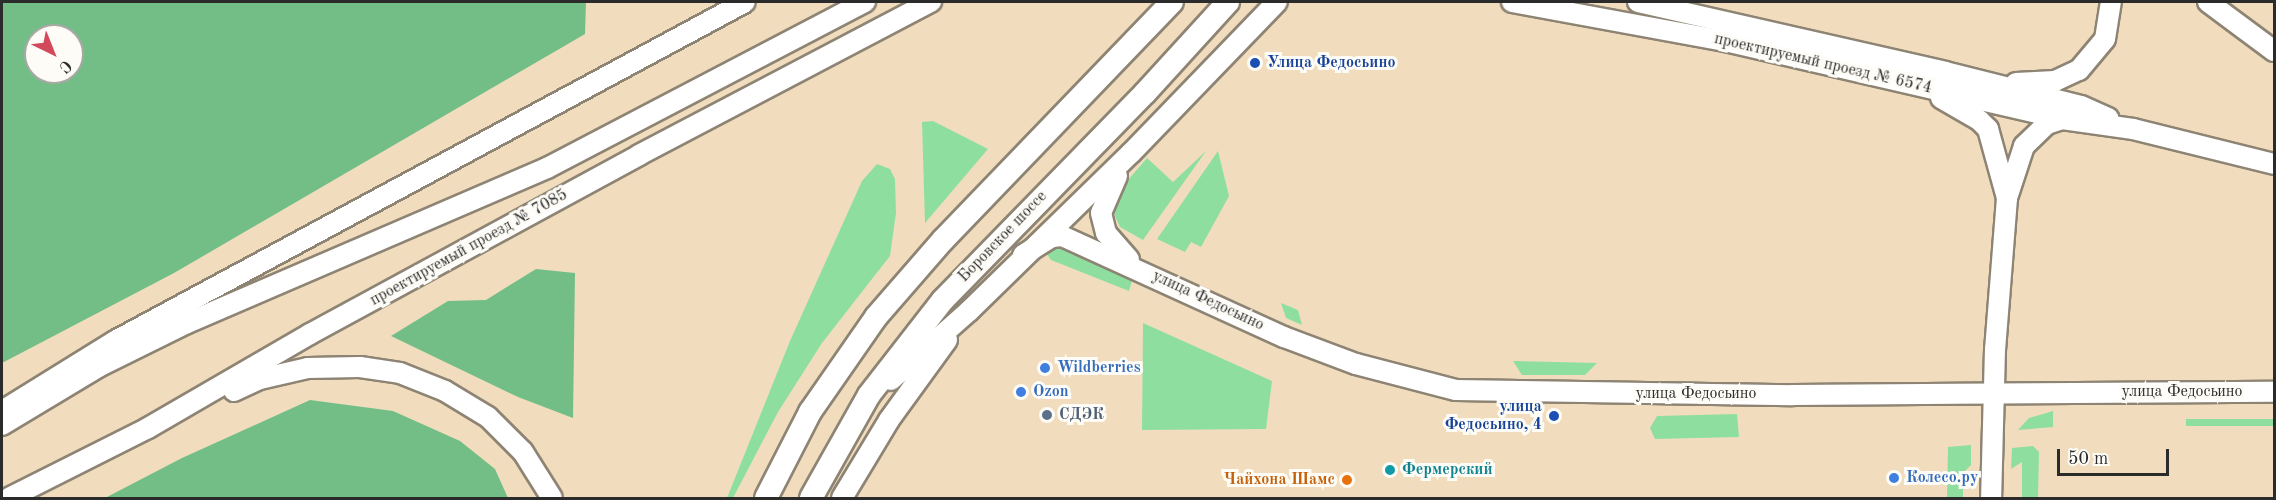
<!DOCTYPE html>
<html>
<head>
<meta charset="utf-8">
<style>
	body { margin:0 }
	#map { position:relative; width:2276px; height:500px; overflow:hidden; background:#f1ddbe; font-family:"Old Standard TT",serif }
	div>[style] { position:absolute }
	.green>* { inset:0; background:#8edf9f; transform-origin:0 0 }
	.forest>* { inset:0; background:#72be86 }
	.roads { filter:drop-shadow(2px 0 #8e8474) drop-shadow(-2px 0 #8e8474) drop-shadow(0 2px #8e8474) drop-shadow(0 -2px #8e8474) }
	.secondary>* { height:20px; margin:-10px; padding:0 10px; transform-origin:10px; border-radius:10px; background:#fff }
	.primary>* { height:22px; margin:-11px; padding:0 11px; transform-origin:11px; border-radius:11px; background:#fff }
	.dots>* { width:16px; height:16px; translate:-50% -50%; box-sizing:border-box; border:3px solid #fdfcf7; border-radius:50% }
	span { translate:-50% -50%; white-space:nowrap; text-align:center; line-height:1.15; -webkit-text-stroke:6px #fdfcf7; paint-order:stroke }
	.transit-label { font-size:16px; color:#164399; font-weight:700 }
	.left { translate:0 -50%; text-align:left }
	.right { translate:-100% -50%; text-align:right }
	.street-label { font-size:16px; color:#2b2b2b }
	.shop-label { font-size:16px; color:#366cbe; font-weight:700 }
	.service-label { font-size:16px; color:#4e5e75; font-weight:700 }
	.culture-label { font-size:16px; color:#0d838f; font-weight:700 }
	.food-label { font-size:16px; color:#c56008; font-weight:700 }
	.frame { position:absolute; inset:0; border:3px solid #2b2b2b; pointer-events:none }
	.north { position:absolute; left:24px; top:24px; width:60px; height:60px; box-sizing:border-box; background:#fdfcf7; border:2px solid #a9a8a5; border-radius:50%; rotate:137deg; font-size:16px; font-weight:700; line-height:24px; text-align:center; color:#2b2b2b }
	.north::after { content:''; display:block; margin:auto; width:21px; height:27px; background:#d1495b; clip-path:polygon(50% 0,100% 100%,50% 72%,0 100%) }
	.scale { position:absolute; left:2057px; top:449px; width:112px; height:27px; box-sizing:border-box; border:3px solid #2b2b2b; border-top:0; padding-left:8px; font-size:18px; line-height:21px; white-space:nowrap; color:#2b2b2b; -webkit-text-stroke:4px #fdfcf7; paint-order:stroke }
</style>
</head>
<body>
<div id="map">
	<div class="green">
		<div style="clip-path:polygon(933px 121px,988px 149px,925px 223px,922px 122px)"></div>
		<div style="clip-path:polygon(1206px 151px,1143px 240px,1120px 227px,1114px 214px,1115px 202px,1121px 188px,1147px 158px,1173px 182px)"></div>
		<div style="clip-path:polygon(1218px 151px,1229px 196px,1201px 247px,1191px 242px,1185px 252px,1157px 239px)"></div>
		<div style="clip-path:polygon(877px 164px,890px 169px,895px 179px,896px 213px,890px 256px,822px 343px,778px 412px,733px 498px,727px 498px,790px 341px,862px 181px)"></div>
		<div style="clip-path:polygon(1063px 246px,1133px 277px,1129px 291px,1051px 260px,1045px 251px)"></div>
		<div style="clip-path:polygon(1281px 303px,1298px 310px,1302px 325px,1286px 318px)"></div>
		<div style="clip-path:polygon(1143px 323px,1272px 381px,1266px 429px,1142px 430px)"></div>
		<div style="clip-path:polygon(1513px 361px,1597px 363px,1585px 375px,1522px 375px)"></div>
		<div style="clip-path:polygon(2053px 411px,2053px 427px,2018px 430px,2029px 418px)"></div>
		<div style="clip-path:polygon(1737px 414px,1739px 437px,1655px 439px,1650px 428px,1657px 416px)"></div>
		<div style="left:2186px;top:419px;width:88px;height:7px"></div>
		<div style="clip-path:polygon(1971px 445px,1971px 465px,1963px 473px,1963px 498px,1947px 498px,1948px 447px)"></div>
		<div style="clip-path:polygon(2033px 446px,2039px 452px,2038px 498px,2022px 498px,2022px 462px,2011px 469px,2012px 448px)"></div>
	</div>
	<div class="forest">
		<div style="clip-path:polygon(evenodd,2px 2px,586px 2px,585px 34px,174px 273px,2px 363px,2px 2px,36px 36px,72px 36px,72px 72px,36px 72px,36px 36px)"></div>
		<div style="clip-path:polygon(536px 269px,575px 273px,573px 418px,518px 397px,391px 336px,448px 301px,486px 300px)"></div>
		<div style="clip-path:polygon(310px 400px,393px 411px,460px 441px,495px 469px,508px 498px,105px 498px,182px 458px)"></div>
	</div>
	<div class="roads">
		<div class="secondary">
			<div style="left:1512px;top:2px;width:217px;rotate:10.4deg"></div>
			<div style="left:1725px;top:41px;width:346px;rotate:13deg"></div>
			<div style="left:2062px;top:119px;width:72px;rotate:8deg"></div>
			<div style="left:2133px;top:129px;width:145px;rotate:13.9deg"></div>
			<div style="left:1638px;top:2px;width:315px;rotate:12.8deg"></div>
			<div style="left:1945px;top:72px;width:140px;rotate:14deg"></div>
			<div style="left:2081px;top:106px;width:30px;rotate:24deg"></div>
			<div style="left:2208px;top:2px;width:82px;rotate:36.6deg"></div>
			<div style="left:2016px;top:83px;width:39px;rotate:-3deg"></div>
			<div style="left:2055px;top:81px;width:26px;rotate:-25deg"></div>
			<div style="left:2079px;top:70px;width:40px;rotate:-50deg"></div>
			<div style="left:2105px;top:39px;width:37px;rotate:-81deg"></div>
			<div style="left:1941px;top:98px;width:44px;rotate:30.1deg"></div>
			<div style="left:1979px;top:120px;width:13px;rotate:45deg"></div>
			<div style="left:1988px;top:129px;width:72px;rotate:74.6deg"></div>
			<div style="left:2007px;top:198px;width:151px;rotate:94.5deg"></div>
			<div style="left:1995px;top:349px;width:149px;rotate:91.5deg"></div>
			<div style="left:1117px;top:176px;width:40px;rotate:113.4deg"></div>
			<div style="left:1101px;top:213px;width:21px;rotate:76deg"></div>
			<div style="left:1106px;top:233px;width:35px;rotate:49deg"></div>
			<div style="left:2008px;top:195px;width:52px;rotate:-71.9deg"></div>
			<div style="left:2024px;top:146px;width:32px;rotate:-44deg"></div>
			<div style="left:2047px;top:124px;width:16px;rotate:-18deg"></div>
			<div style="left:1023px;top:255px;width:34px;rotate:-32deg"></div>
			<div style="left:1052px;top:237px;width:10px;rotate:-6deg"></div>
			<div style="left:1062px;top:236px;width:244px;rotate:24.5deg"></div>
			<div style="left:1284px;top:337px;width:77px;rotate:20.6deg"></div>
			<div style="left:1356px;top:364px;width:103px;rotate:14.6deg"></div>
			<div style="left:1456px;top:390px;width:336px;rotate:0.9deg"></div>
			<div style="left:1792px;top:395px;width:482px;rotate:-0.4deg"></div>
			<div style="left:891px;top:380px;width:104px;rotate:-41.5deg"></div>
			<div style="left:969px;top:311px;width:226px;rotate:-44.3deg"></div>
			<div style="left:1131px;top:153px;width:210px;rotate:-46deg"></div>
			<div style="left:234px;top:391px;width:29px;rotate:-25deg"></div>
			<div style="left:260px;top:379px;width:49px;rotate:-12.9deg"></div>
			<div style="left:308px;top:368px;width:52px;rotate:-1.1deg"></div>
			<div style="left:360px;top:367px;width:40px;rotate:8.5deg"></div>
			<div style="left:400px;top:373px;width:48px;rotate:21.8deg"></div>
			<div style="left:445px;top:391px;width:50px;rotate:31.2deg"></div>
			<div style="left:488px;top:417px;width:49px;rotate:45deg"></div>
			<div style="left:523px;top:452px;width:54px;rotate:57.8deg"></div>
			<div style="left:2px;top:411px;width:133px;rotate:-31.8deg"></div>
			<div style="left:115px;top:341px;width:715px;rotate:-28.28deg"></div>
			<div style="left:2px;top:425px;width:114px;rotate:-31deg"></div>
			<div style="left:100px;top:366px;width:97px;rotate:-26.3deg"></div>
			<div style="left:187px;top:323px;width:392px;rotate:-23.3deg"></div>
			<div style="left:547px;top:168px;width:359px;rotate:-27.6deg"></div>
			<div style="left:9px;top:498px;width:156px;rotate:-26.7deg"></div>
			<div style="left:148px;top:428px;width:187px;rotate:-30.1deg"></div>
			<div style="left:310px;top:334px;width:375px;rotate:-28.5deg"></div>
			<div style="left:639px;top:155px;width:330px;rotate:-27.7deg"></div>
			<div style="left:842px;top:498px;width:91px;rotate:-58.9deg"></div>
			<div style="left:889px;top:420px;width:99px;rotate:-54.1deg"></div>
		</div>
		<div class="primary">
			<div style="left:766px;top:498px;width:97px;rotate:-62.9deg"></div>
			<div style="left:810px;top:412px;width:116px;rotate:-55.2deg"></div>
			<div style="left:876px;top:317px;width:102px;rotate:-49deg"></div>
			<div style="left:943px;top:240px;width:330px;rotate:-46.1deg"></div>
			<div style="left:811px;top:498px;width:118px;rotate:-60.6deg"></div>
			<div style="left:869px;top:395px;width:120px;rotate:-52.1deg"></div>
			<div style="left:943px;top:300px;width:289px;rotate:-45.7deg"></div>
			<div style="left:1145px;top:93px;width:123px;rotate:-47.6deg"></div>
		</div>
	</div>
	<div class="dots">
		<div style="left:1255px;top:63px;background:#1a4fb4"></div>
		<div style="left:1045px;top:368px;background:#3f7fe0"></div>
		<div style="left:1021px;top:392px;background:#3f7fe0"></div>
		<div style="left:1047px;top:415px;background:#5c6f8a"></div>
		<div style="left:1554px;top:416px;background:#1a4fb4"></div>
		<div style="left:1390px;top:470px;background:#0f9aa8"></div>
		<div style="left:1894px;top:478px;background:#3f7fe0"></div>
		<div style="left:1347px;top:480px;background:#e8710a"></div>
	</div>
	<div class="transit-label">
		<span class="left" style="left:1267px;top:63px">Улица Федосьино</span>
		<span class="right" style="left:1542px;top:416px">улица<br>Федосьино, 4</span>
	</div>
	<div class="street-label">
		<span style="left:1823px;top:64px;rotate:13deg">проектируемый проезд № 6574</span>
		<span style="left:1003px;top:237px;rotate:-46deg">Боровское шоссе</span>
		<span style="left:469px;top:248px;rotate:-29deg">проектируемый проезд № 7085</span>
		<span style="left:1208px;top:301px;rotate:25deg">улица Федосьино</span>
		<span style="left:2182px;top:392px">улица Федосьино</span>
		<span style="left:1696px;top:394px">улица Федосьино</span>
	</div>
	<div class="shop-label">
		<span class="left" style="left:1057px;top:368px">Wildberries</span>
		<span class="left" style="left:1033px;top:392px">Ozon</span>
		<span class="left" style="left:1906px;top:478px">Колесо.ру</span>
	</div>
	<div class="service-label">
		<span class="left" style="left:1059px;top:415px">СДЭК</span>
	</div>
	<div class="culture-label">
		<span class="left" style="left:1402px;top:470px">Фермерский</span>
	</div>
	<div class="food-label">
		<span class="right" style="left:1335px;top:480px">Чайхона Шамс</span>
	</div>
	<div class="frame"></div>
	<div class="north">С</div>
	<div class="scale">50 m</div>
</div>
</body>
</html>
